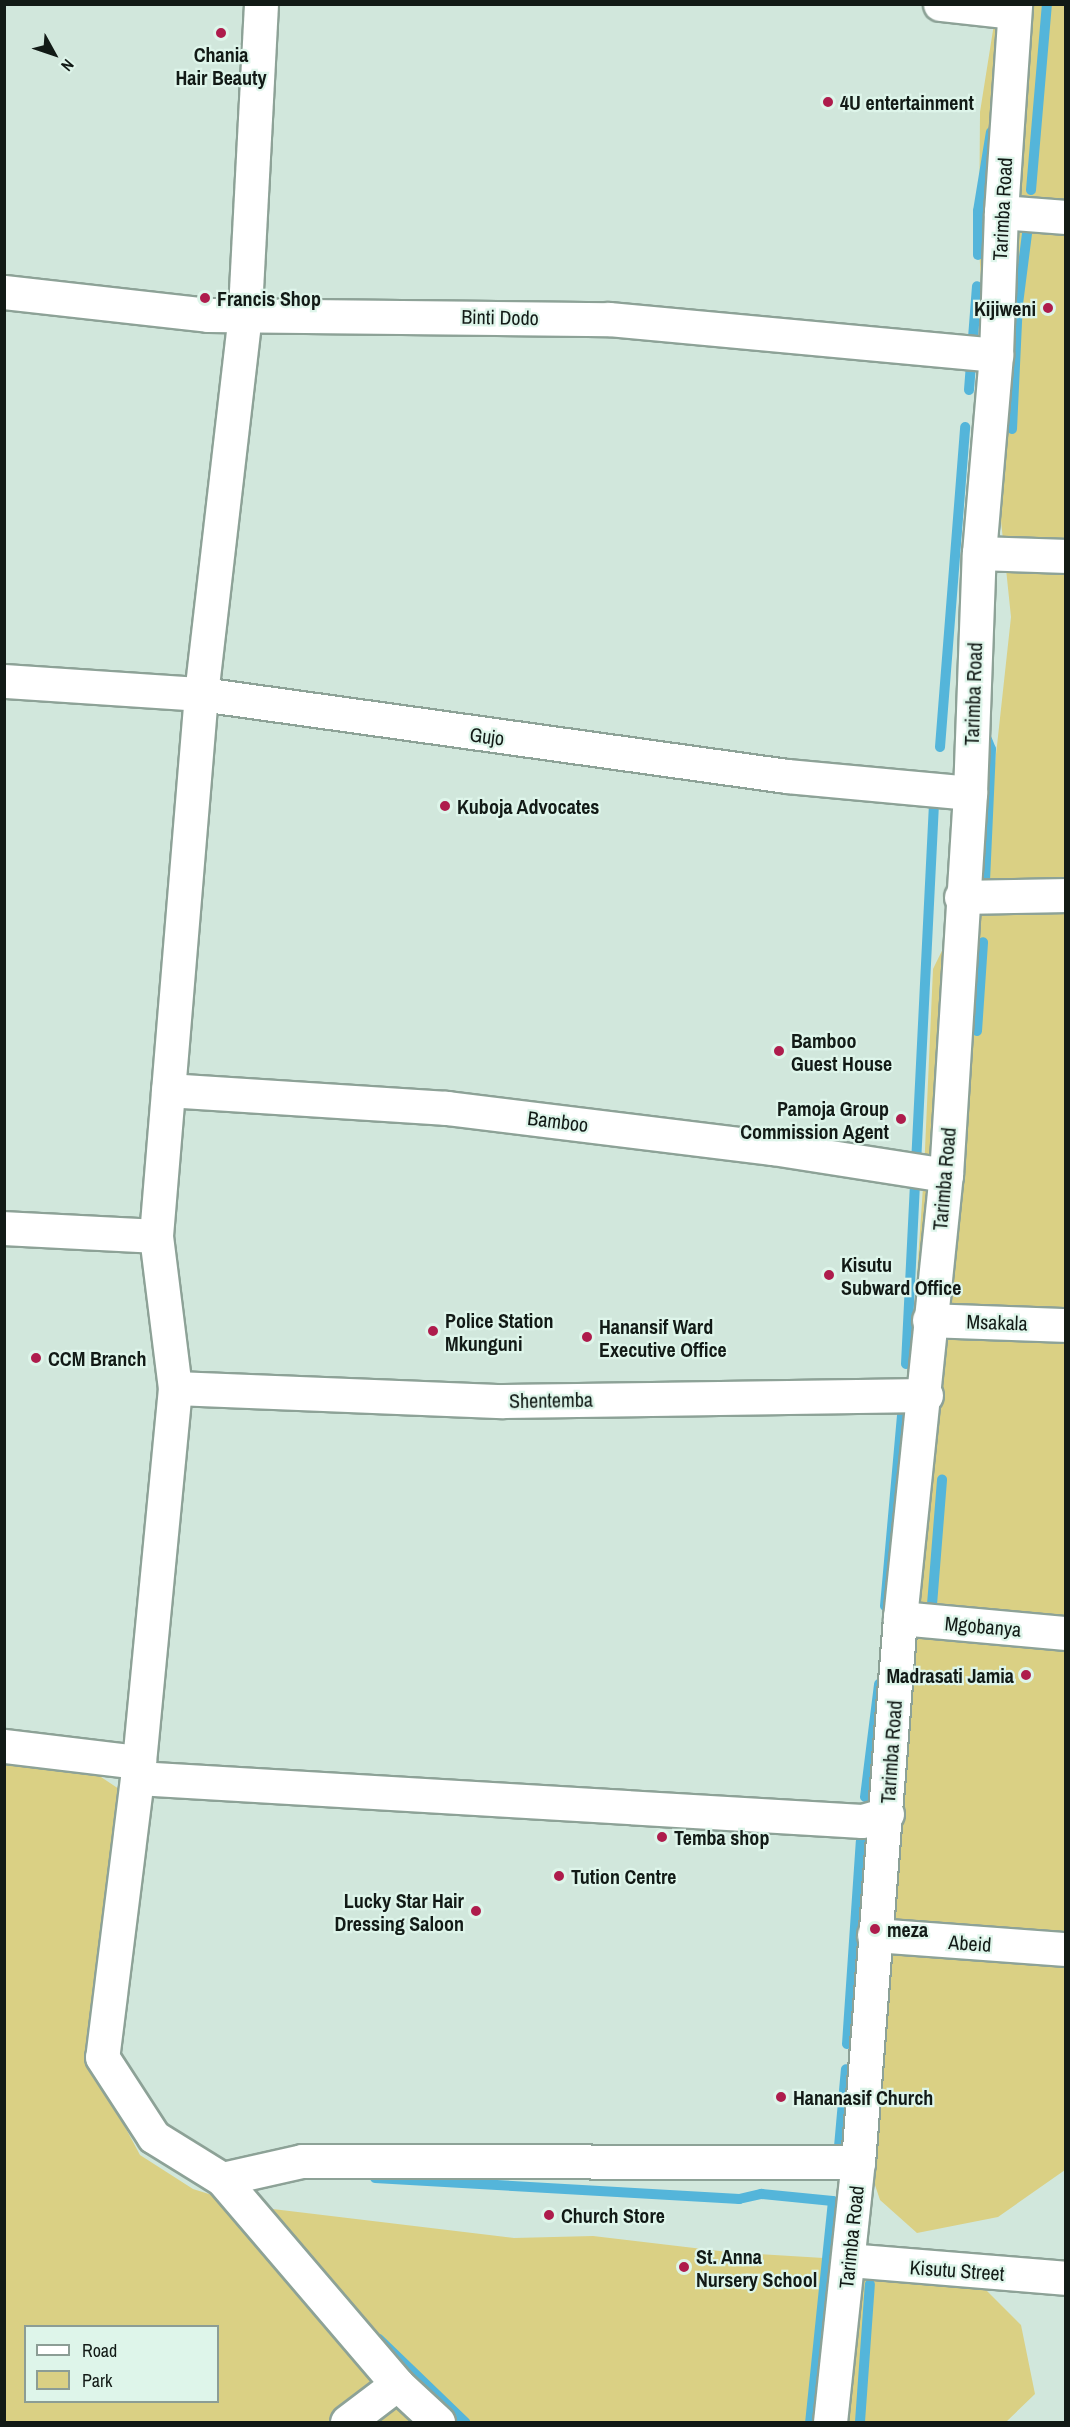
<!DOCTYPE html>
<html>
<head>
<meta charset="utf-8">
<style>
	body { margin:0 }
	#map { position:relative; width:1070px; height:2427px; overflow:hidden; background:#d1e7dc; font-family:"Archivo Narrow",sans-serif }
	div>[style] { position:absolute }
	.green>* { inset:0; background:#dad084 }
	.stream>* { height:10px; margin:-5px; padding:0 5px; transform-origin:5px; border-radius:5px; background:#54b5da }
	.roads { filter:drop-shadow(2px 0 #8da297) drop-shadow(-2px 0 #8da297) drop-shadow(0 2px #8da297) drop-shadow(0 -2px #8da297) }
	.minor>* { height:33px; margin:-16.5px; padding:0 16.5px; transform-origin:16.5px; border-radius:16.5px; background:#fff }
	.dots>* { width:16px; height:16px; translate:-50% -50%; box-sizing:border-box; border:3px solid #def5ea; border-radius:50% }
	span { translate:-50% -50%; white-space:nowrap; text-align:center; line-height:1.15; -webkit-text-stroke:4.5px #def5ea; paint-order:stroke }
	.poi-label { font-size:20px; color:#121a16; font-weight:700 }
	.left { translate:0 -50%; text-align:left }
	.right { translate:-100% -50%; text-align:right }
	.street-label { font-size:20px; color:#121a16 }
	.frame { position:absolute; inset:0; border:6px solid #121a16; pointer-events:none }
	.legend { position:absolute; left:24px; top:2325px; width:195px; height:78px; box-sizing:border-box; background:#def5ea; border:2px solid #8c9d95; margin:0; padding:8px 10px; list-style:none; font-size:18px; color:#121a16 }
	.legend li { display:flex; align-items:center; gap:12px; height:30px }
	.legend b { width:30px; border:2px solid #8c9d95 }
	.north { position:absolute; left:24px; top:24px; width:60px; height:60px; -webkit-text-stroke:4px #def5ea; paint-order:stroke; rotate:130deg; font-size:16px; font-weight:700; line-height:24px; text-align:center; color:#121a16 }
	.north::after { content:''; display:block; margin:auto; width:21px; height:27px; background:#121a16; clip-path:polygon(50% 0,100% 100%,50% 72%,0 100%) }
</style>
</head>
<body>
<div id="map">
	<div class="green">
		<div style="clip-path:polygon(997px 5px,1065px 5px,1065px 2170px,998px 2217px,917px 2233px,880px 2200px,859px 2137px,924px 1172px,933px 969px,984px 865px,1011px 617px,987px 386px,979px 247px,980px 112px)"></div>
		<div style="clip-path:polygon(evenodd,4px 1752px,89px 1769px,131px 1797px,110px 2051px,115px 2108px,140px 2155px,193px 2189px,247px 2206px,514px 2238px,593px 2236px,728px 2252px,840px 2259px,983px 2287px,1021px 2325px,1035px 2394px,1006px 2422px,5px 2422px,4px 1752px,26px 2326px,218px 2326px,218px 2402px,26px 2402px,26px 2326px)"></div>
	</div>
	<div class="stream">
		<div style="left:1031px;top:190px;width:187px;rotate:-85.1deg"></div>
		<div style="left:978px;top:255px;width:44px;rotate:-90deg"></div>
		<div style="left:978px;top:211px;width:80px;rotate:-80.7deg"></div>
		<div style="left:969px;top:390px;width:104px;rotate:-85.6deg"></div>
		<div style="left:1012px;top:429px;width:125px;rotate:-87.3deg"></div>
		<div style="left:1018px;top:304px;width:71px;rotate:-82.7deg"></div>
		<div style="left:984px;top:732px;width:18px;rotate:68deg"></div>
		<div style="left:991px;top:749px;width:130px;rotate:92.6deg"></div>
		<div style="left:940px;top:747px;width:321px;rotate:-85.5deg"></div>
		<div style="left:977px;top:1031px;width:89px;rotate:-86.1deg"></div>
		<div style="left:906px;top:1364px;width:561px;rotate:-87.14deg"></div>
		<div style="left:885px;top:1606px;width:201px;rotate:-84.9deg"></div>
		<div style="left:931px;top:1617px;width:138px;rotate:-85.4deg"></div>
		<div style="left:865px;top:1797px;width:114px;rotate:-82.9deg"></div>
		<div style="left:847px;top:2044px;width:203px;rotate:-86.1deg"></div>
		<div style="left:838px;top:2158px;width:89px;rotate:-84.9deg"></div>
		<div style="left:375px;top:2178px;width:365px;rotate:3.3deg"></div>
		<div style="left:739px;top:2199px;width:23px;rotate:-13deg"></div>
		<div style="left:761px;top:2194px;width:72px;rotate:5.6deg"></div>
		<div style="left:833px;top:2201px;width:222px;rotate:95.9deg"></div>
		<div style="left:379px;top:2339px;width:120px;rotate:44deg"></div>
		<div style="left:860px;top:2422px;width:138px;rotate:-85.9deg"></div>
	</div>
	<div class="roads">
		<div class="minor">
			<div style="left:261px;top:4px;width:310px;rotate:93deg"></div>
			<div style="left:245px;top:314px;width:383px;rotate:96.6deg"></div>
			<div style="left:201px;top:694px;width:544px;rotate:94.75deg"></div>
			<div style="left:156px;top:1236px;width:153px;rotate:82.9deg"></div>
			<div style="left:175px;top:1388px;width:376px;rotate:95.5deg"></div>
			<div style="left:139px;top:1762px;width:297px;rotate:97.1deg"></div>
			<div style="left:102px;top:2057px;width:95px;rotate:57deg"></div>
			<div style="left:154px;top:2137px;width:80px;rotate:31.7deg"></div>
			<div style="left:222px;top:2179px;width:270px;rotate:49.5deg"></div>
			<div style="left:397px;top:2384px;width:56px;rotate:42.8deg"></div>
			<div style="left:940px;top:4px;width:74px;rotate:6.2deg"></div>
			<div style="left:1001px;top:212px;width:65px;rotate:4.4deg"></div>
			<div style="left:4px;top:292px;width:205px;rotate:6.4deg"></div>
			<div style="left:208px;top:315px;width:401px;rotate:0.6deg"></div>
			<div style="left:609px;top:319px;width:389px;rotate:5.3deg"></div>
			<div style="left:979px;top:553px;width:87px;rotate:2deg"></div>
			<div style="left:4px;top:681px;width:197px;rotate:3.8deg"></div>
			<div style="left:201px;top:694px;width:592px;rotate:7.97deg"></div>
			<div style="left:787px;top:776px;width:184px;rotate:5.3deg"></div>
			<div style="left:961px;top:897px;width:105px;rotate:-1.1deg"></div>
			<div style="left:168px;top:1090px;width:279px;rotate:3.7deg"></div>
			<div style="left:446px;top:1108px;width:329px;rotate:7deg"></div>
			<div style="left:773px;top:1148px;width:175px;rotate:8.9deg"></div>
			<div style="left:4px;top:1228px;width:152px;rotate:3deg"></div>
			<div style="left:929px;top:1320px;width:137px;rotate:2.1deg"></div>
			<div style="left:175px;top:1388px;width:328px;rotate:2.3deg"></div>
			<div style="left:503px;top:1401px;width:423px;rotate:-0.8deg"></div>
			<div style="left:900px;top:1618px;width:167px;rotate:5.2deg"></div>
			<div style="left:4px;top:1746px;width:136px;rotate:6.8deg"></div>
			<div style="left:137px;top:1778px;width:726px;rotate:3.39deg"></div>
			<div style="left:862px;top:1821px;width:26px;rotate:-16deg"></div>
			<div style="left:874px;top:1935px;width:193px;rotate:4.2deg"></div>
			<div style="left:222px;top:2179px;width:82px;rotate:-12.7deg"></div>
			<div style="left:302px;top:2161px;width:556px;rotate:0.1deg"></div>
			<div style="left:848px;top:2260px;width:219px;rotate:4.7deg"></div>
			<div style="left:347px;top:2422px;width:63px;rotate:-37.2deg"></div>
			<div style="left:830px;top:2422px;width:262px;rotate:-83.9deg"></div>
			<div style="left:858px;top:2162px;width:546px;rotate:-85.59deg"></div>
			<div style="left:900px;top:1618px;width:445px;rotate:-84.1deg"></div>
			<div style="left:946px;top:1175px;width:383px;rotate:-86.4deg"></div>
			<div style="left:970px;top:793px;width:240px;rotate:-87.9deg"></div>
			<div style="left:979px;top:553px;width:199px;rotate:-85.1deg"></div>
			<div style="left:996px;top:355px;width:143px;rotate:-88deg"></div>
			<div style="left:1001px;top:212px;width:208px;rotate:-86.1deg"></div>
		</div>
	</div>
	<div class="dots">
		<div style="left:221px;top:33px;background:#ae1c4c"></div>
		<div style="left:828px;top:102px;background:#ae1c4c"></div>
		<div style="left:205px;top:298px;background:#ae1c4c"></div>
		<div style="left:1048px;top:308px;background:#ae1c4c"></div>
		<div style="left:445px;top:806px;background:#ae1c4c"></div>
		<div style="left:779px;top:1051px;background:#ae1c4c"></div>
		<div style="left:901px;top:1119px;background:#ae1c4c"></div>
		<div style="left:829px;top:1275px;background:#ae1c4c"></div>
		<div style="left:433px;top:1331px;background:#ae1c4c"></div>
		<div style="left:587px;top:1337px;background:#ae1c4c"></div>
		<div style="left:36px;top:1358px;background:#ae1c4c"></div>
		<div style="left:1026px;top:1675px;background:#ae1c4c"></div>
		<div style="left:662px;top:1837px;background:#ae1c4c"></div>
		<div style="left:559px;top:1876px;background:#ae1c4c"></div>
		<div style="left:476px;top:1911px;background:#ae1c4c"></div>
		<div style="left:875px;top:1929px;background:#ae1c4c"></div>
		<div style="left:781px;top:2097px;background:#ae1c4c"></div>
		<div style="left:549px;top:2215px;background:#ae1c4c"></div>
		<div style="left:684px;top:2267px;background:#ae1c4c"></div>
	</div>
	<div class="poi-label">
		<span style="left:221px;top:66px">Chania<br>Hair Beauty</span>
		<span class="left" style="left:840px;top:102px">4U entertainment</span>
		<span class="left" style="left:217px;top:298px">Francis Shop</span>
		<span class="right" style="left:1036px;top:308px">Kijiweni</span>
		<span class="left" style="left:457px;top:806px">Kuboja Advocates</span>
		<span class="left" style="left:791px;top:1052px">Bamboo<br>Guest House</span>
		<span class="right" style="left:889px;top:1120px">Pamoja Group<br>Commission Agent</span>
		<span class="left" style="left:841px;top:1276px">Kisutu<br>Subward Office</span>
		<span class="left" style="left:445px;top:1332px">Police Station<br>Mkunguni</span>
		<span class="left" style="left:599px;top:1338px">Hanansif Ward<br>Executive Office</span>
		<span class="left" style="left:48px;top:1358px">CCM Branch</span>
		<span class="right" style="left:1014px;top:1675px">Madrasati Jamia</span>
		<span class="left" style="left:674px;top:1837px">Temba shop</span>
		<span class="left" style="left:571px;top:1876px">Tution Centre</span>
		<span class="right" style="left:464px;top:1912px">Lucky Star Hair<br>Dressing Saloon</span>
		<span class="left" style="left:887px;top:1929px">meza</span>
		<span class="left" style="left:793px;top:2097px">Hananasif Church</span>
		<span class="left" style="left:561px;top:2215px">Church Store</span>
		<span class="left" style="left:696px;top:2268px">St. Anna<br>Nursery School</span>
	</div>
	<div class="street-label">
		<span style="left:1002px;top:209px;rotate:-87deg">Tarimba Road</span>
		<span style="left:500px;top:317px;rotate:1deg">Binti Dodo</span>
		<span style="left:973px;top:694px;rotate:-88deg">Tarimba Road</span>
		<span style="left:487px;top:736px;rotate:7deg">Gujo</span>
		<span style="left:558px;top:1121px;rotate:7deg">Bamboo</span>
		<span style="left:944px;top:1179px;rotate:-85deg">Tarimba Road</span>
		<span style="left:997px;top:1322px;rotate:2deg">Msakala</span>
		<span style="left:551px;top:1400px;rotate:-1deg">Shentemba</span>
		<span style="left:983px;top:1626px;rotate:5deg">Mgobanya</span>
		<span style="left:891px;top:1752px;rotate:-86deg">Tarimba Road</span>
		<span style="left:970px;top:1943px;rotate:4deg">Abeid</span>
		<span style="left:851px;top:2237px;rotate:-84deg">Tarimba Road</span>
		<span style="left:957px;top:2270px;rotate:4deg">Kisutu Street</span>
	</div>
	<div class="frame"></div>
	<ul class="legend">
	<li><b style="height:8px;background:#fff"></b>Road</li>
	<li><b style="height:16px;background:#dad084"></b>Park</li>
	</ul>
	<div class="north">N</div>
</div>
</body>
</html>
